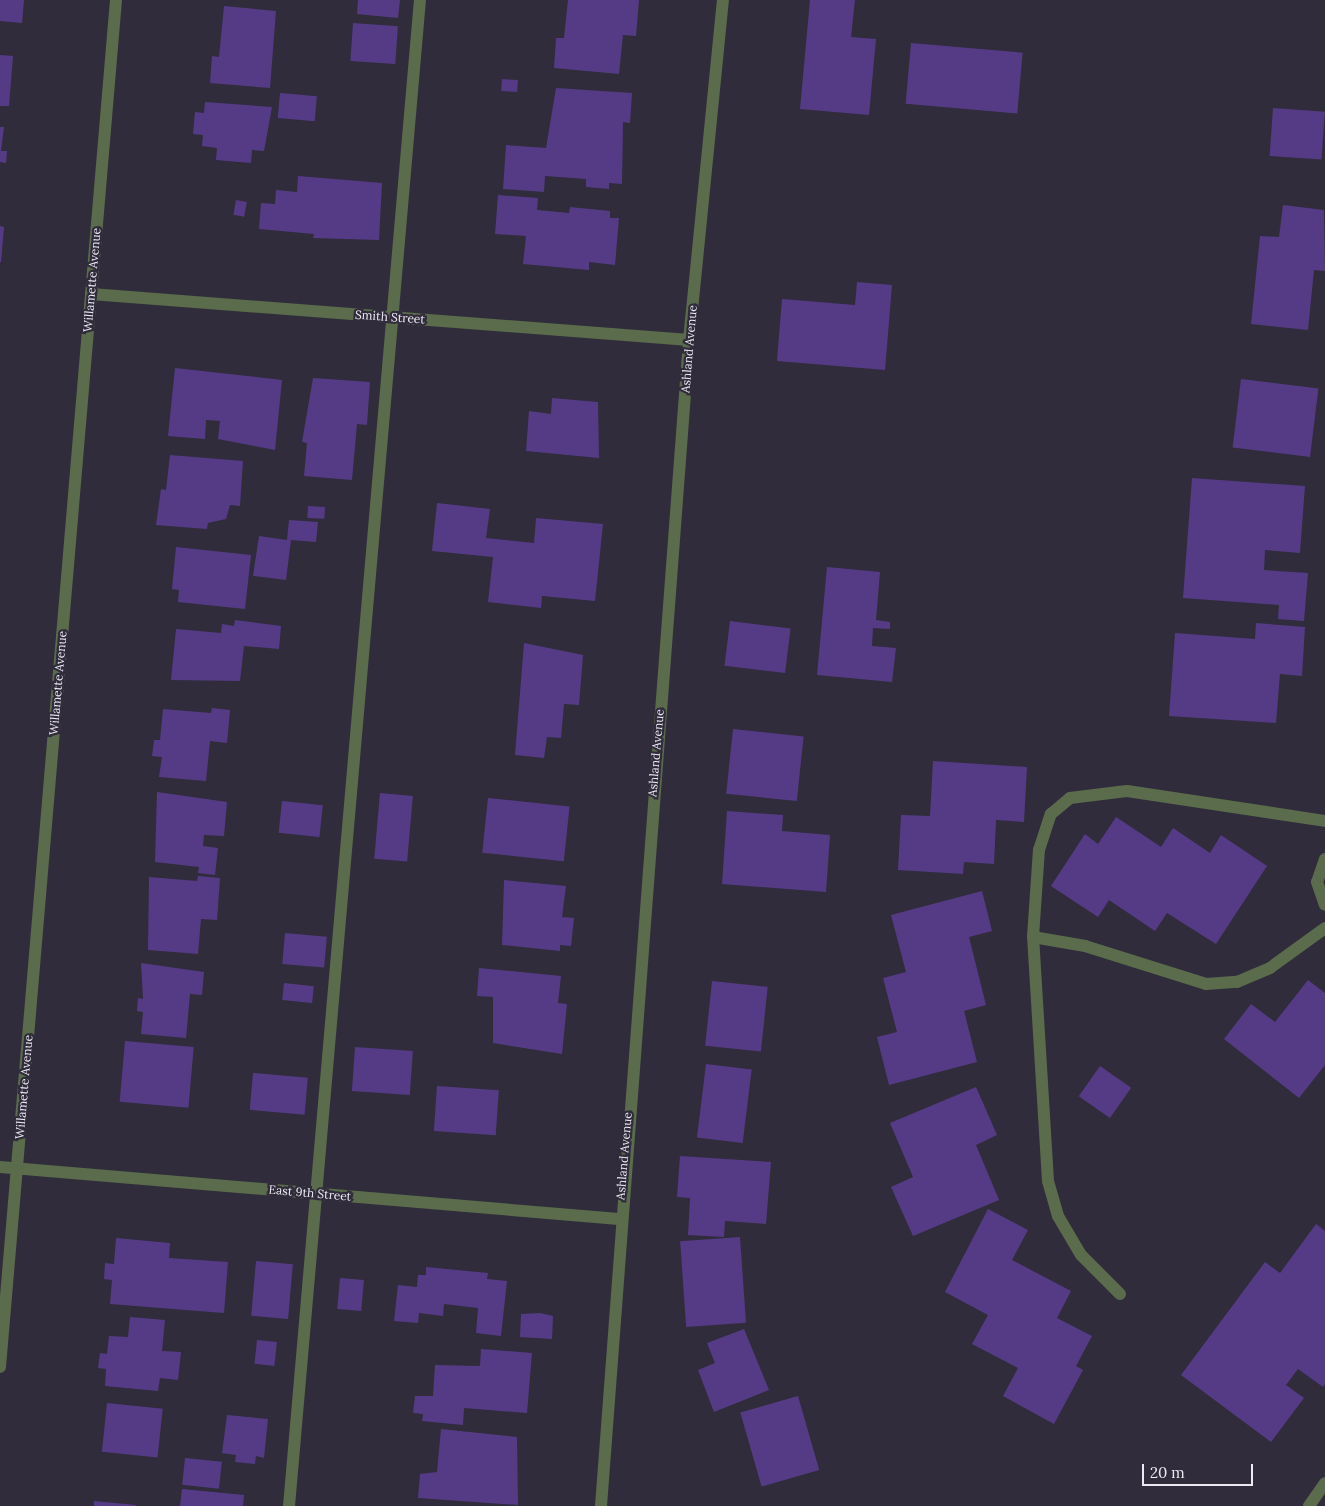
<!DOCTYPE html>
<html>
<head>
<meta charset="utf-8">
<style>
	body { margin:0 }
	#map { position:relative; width:1325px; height:1506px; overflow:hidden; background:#302c3b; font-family:Lora,serif }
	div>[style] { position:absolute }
	.building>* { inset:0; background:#553b86; transform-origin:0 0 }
	.minor>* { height:12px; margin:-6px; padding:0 6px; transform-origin:6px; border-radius:6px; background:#5a6c4b }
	span { translate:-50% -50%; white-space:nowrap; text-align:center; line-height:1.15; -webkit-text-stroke:4.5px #302c3b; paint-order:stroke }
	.street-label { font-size:12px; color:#ece9f3 }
	.scale { position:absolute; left:1142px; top:1464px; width:111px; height:22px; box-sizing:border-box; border:2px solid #ece9f3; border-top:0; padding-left:6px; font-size:15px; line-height:18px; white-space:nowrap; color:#ece9f3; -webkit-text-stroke:4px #302c3b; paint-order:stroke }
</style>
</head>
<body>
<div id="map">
	<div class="building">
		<div style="clip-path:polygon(0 0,24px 0,22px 23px,0 21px)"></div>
		<div style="clip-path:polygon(358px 0,400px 0,398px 18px,357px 14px)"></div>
		<div style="clip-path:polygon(568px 0,639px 0,636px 36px,623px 35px,619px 74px,554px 68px,556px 38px,564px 38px)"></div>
		<div style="clip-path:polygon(810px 0,855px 0,851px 37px,876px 39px,869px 115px,800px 109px)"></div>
		<div style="clip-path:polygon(224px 6px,276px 11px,270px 88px,210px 83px,212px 56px,219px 57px)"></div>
		<div style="left:353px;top:23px;width:45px;height:38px;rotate:4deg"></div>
		<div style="left:911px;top:43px;width:112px;height:61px;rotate:5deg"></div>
		<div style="clip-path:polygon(0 55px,13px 56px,9px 106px,0 106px)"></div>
		<div style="left:502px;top:79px;width:16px;height:12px;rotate:4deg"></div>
		<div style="clip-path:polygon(556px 88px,632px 93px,630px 123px,623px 122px,622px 184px,609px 183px,609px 189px,586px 187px,586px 179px,545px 176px,544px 192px,503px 189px,506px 145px,546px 148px)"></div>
		<div style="left:280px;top:93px;width:37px;height:25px;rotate:5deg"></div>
		<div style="clip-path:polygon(205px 102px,272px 107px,264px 151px,252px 150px,251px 163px,216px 160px,217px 148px,202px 146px,203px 135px,193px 134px,195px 112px,204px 113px)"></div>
		<div style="left:1273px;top:108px;width:52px;height:48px;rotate:4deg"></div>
		<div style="clip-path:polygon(0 127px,4px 127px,1px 151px,7px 151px,6px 163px,0 162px)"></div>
		<div style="clip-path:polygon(298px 176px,382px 183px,379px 240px,313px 238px,314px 234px,259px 229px,261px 203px,275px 204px,276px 190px,297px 192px)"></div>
		<div style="clip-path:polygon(498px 195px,538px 198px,537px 210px,569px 213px,570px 207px,610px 211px,610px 218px,619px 218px,615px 265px,589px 262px,589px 270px,523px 264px,526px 236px,495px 234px)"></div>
		<div style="left:236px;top:200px;width:11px;height:15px;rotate:10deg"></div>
		<div style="clip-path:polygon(1283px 205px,1324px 210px,1325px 271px,1314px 270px,1308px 330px,1251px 324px,1260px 236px,1279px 237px)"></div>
		<div style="clip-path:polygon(0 226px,4px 227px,1px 262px,0 262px)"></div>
		<div style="clip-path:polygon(857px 282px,892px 285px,885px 370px,777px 361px,782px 299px,855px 305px)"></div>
		<div style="clip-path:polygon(175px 368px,282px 380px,275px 450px,218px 439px,220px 421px,206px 420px,205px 439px,168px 436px)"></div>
		<div style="clip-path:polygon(313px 378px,370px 382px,367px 425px,357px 424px,352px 480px,304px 476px,307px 443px,302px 442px)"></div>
		<div style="left:1241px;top:379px;width:78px;height:69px;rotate:7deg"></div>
		<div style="clip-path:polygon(552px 398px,598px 402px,599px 458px,526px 451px,529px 411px,551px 414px)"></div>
		<div style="clip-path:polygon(170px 455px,243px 461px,240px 506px,230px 505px,226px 519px,208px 523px,207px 529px,156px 525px,161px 489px,166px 490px)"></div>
		<div style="clip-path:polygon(1192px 478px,1305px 486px,1300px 553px,1265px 550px,1264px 570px,1308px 573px,1304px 621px,1278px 619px,1279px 605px,1183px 598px)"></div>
		<div style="clip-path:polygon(437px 503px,490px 509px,486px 538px,534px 543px,536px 518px,603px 524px,595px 601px,542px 596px,541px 608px,488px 602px,493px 557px,432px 551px)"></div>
		<div style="left:308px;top:506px;width:17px;height:12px;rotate:3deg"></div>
		<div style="clip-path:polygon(289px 520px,318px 522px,316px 542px,291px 540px,286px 580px,253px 576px,259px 536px,287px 540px)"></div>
		<div style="clip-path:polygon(176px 547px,251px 555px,245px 609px,178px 602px,179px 590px,172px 589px)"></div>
		<div style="clip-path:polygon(827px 567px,880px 572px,876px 620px,890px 622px,890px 629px,873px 628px,872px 646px,896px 648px,892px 682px,817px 675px)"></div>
		<div style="clip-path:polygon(235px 620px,281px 626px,279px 649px,244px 646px,240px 681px,171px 680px,176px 629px,221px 633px,222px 624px,234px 626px)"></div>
		<div style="left:730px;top:621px;width:61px;height:45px;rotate:7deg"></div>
		<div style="clip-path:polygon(1256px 623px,1305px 627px,1302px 676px,1280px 674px,1276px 723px,1169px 716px,1175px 633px,1255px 639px)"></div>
		<div style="clip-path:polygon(524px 643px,583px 655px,579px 705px,564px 704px,561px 738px,547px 737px,544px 758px,515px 755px)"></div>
		<div style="clip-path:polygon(212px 708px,230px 710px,227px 743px,210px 741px,206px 781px,159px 777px,162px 757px,152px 756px,154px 740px,160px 740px,163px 709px,211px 713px)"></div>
		<div style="left:733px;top:729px;width:71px;height:65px;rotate:6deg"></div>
		<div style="clip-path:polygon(933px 761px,1027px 767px,1024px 822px,996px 820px,994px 864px,964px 862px,963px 874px,898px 870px,901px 815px,930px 816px)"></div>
		<div style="clip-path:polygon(157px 792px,227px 802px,224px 836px,204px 835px,203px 846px,218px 848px,215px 875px,198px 873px,199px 867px,155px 862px)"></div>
		<div style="left:380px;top:793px;width:33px;height:66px;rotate:5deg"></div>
		<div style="left:488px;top:798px;width:82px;height:55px;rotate:6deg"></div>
		<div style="left:282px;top:801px;width:41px;height:32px;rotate:6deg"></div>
		<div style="clip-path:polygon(727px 811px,783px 815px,782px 831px,830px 835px,826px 892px,722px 884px)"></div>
		<div style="clip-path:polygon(1116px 817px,1161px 847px,1173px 828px,1210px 853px,1221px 835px,1267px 866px,1216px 944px,1167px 913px,1155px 931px,1109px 900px,1098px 917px,1051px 886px,1085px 834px,1098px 844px)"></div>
		<div style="clip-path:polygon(198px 876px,220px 878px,217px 920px,201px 919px,198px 954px,148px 950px,149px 877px,197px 881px)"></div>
		<div style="clip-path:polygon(504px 880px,566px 886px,562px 917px,574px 918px,571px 946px,560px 945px,560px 951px,502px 945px)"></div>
		<div style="clip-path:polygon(982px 891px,992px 931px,969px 937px,986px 1005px,964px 1011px,977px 1062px,889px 1085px,877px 1037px,897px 1032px,883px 978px,906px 972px,891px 915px)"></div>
		<div style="left:285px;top:933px;width:42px;height:31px;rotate:5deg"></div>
		<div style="clip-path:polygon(141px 963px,204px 972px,202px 995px,190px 994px,186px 1038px,141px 1034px,143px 1012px,137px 1011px,138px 998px,143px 999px)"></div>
		<div style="clip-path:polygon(479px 968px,561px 976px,558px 1003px,567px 1004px,562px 1054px,493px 1043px,493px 997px,477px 996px)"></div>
		<div style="clip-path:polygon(1308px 980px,1325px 993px,1325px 1065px,1299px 1098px,1224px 1039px,1251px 1004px,1275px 1022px)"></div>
		<div style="left:712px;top:981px;width:56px;height:65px;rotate:6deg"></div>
		<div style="left:284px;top:983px;width:30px;height:17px;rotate:6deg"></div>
		<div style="left:125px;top:1041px;width:69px;height:61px;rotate:5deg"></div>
		<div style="left:355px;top:1047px;width:58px;height:44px;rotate:4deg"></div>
		<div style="left:706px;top:1064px;width:46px;height:74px;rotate:7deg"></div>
		<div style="left:1100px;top:1066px;width:38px;height:37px;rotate:35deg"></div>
		<div style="left:253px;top:1073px;width:55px;height:37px;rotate:5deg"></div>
		<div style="left:437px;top:1086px;width:62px;height:45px;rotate:4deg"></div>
		<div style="clip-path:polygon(976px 1087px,997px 1135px,976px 1145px,999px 1200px,913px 1236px,891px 1187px,913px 1177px,890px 1123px)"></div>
		<div style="clip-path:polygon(680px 1156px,771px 1162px,766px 1224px,725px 1221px,724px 1237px,688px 1235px,690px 1198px,677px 1197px)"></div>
		<div style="clip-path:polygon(988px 1209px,1028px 1230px,1012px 1260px,1071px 1291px,1057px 1318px,1092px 1336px,1076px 1366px,1083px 1370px,1054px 1424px,1003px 1396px,1018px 1368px,972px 1344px,988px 1315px,945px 1292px)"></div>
		<div style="clip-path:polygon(1316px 1224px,1325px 1231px,1325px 1384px,1323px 1387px,1298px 1369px,1286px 1385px,1304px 1398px,1271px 1442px,1181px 1375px,1265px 1262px,1280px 1273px)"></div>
		<div style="left:740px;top:1237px;width:86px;height:60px;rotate:86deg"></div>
		<div style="clip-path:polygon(116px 1238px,170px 1243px,169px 1258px,228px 1262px,224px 1313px,110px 1304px,112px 1280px,104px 1279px,105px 1263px,114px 1264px)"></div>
		<div style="left:256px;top:1261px;width:37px;height:55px;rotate:5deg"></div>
		<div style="clip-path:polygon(426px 1267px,488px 1273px,487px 1279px,507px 1281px,501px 1336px,476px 1333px,478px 1308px,444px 1304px,443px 1316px,419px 1313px,418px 1323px,394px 1321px,398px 1285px,417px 1287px,418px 1275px,426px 1275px)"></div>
		<div style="left:340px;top:1278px;width:24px;height:31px;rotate:5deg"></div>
		<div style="clip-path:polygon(540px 1313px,553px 1316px,552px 1339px,520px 1337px,521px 1314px)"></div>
		<div style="clip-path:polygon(130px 1317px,165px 1320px,162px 1351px,181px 1352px,178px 1380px,160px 1378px,158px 1391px,105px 1386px,106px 1369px,98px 1368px,100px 1353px,107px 1354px,109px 1336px,128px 1337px)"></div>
		<div style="clip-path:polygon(744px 1329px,769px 1390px,714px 1412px,698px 1370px,715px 1363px,707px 1343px)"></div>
		<div style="left:257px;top:1340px;width:20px;height:24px;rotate:6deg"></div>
		<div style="clip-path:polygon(481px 1349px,532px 1353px,527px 1413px,464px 1408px,463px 1425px,422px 1421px,423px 1414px,413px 1413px,415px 1396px,433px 1396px,435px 1365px,480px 1366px)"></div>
		<div style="left:798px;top:1396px;width:77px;height:60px;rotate:74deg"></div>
		<div style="left:107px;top:1403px;width:56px;height:49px;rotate:6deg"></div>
		<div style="clip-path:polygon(227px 1415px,268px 1419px,264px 1458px,256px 1456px,255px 1464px,235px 1462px,236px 1455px,222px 1453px)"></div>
		<div style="clip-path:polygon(441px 1429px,517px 1437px,518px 1505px,418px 1498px,420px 1474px,437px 1472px)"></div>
		<div style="left:185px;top:1458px;width:37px;height:27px;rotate:6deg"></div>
		<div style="clip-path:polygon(182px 1489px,244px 1495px,243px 1506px,180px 1506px)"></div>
		<div style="clip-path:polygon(94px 1501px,136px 1505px,136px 1506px,94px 1506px)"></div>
	</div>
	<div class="minor">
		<div style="left:91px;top:294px;width:600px;rotate:4.4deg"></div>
		<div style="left:1325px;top:859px;width:24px;rotate:109deg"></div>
		<div style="left:1317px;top:882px;width:24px;rotate:71deg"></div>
		<div style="left:1033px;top:937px;width:53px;rotate:9.8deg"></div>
		<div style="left:1085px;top:946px;width:127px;rotate:17.4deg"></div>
		<div style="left:1206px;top:984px;width:31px;rotate:-4deg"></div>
		<div style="left:1237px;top:982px;width:36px;rotate:-23deg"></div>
		<div style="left:1270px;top:968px;width:68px;rotate:-36deg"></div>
		<div style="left:0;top:1167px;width:621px;rotate:4.8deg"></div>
		<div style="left:1120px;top:1294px;width:55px;rotate:-135deg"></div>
		<div style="left:1081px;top:1255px;width:45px;rotate:-120.5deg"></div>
		<div style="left:1058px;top:1216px;width:36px;rotate:-106deg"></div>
		<div style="left:1048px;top:1181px;width:244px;rotate:-93.5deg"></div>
		<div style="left:1033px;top:937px;width:87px;rotate:-86.1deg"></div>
		<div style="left:1039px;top:850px;width:38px;rotate:-72deg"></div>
		<div style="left:1051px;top:814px;width:25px;rotate:-40deg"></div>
		<div style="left:1070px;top:798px;width:57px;rotate:-7deg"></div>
		<div style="left:1127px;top:791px;width:200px;rotate:8.6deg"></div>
		<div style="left:0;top:1367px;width:1372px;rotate:-85.15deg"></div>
		<div style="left:289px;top:1506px;width:1512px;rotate:-85.03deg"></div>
		<div style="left:601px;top:1506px;width:1169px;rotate:-85.68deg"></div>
		<div style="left:689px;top:340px;width:342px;rotate:-84.3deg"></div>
		<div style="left:1309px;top:1506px;width:28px;rotate:-55deg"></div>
	</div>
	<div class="street-label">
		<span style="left:92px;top:280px;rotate:-85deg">Willamette Avenue</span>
		<span style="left:390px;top:317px;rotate:4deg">Smith Street</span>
		<span style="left:689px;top:349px;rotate:-85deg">Ashland Avenue</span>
		<span style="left:58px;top:683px;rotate:-85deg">Willamette Avenue</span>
		<span style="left:656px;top:753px;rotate:-85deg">Ashland Avenue</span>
		<span style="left:24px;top:1087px;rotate:-85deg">Willamette Avenue</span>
		<span style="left:624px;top:1156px;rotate:-85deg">Ashland Avenue</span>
		<span style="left:310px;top:1193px;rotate:5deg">East 9th Street</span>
	</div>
	<div class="scale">20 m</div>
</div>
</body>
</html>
